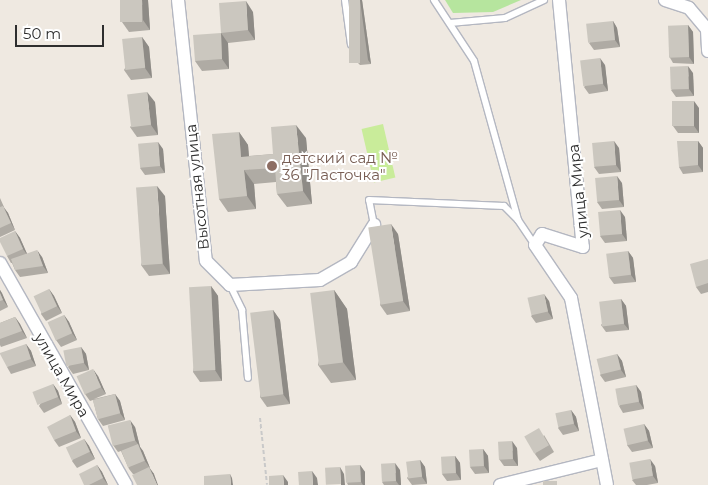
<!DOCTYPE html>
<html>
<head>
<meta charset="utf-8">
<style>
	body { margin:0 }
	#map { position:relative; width:708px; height:485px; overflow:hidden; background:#efe9e1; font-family:Montserrat,sans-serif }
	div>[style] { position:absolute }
	.green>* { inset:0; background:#b6e59e }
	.pitch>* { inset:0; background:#c9ec9a; transform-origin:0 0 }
	.path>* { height:2px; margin-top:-1px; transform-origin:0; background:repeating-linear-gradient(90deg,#c9c9c9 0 4px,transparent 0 6.5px) }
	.roads { filter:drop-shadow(1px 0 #b4b7c1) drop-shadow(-1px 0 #b4b7c1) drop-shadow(0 1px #b4b7c1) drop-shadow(0 -1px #b4b7c1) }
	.lane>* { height:6px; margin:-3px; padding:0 3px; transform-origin:3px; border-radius:3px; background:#fff }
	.street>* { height:12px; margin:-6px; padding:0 6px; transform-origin:6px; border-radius:6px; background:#fff }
	.wall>* { inset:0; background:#afaba4 }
	.shaded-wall>* { inset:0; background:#8e8b86 }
	.building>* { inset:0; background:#cbc7bf; transform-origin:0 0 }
	.dots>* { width:14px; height:14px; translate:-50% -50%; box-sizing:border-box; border:2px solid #fff; border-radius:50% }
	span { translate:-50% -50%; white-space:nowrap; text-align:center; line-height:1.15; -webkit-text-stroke:4px #fff; paint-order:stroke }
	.education-label { font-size:15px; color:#785e54 }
	.left { translate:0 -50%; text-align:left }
	.street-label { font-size:15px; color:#2e2e2e }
	.scale { position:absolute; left:15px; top:25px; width:89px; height:22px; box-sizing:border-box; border:2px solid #2e2e2e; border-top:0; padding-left:6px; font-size:15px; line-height:18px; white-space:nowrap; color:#2e2e2e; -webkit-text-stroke:4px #fff; paint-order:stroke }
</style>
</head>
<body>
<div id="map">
	<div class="green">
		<div style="clip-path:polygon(445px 0,521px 0,493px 12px,453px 13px)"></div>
	</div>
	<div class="pitch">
		<div style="left:383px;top:124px;width:55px;height:22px;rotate:77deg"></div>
	</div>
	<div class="path">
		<div style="left:260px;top:418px;width:67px;rotate:84deg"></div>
	</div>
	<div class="roads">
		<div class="lane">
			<div style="left:345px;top:0;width:45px;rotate:82.4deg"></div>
			<div style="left:434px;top:0;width:73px;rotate:56.7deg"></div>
			<div style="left:474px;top:61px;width:165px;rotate:74.5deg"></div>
			<div style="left:518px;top:220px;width:30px;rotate:56deg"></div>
			<div style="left:450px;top:23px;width:55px;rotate:-5.2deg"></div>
			<div style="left:505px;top:18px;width:43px;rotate:-24.8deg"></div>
			<div style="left:374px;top:225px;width:25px;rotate:-101deg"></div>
			<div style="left:369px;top:200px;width:135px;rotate:2.5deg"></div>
			<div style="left:504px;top:206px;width:20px;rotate:45deg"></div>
			<div style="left:230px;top:285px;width:28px;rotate:64deg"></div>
			<div style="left:242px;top:310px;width:68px;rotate:85deg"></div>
		</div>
		<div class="street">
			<div style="left:178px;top:0;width:262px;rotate:83.9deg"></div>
			<div style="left:206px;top:261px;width:34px;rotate:45deg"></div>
			<div style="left:230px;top:285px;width:90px;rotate:-3.2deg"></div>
			<div style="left:320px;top:280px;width:36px;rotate:-30deg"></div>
			<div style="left:351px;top:262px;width:44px;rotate:-58.1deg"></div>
			<div style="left:559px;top:0;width:248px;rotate:84.5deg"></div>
			<div style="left:583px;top:247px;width:43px;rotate:-162.4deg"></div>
			<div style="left:542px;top:234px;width:13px;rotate:122deg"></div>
			<div style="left:535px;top:245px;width:64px;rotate:55.8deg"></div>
			<div style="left:571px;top:298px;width:190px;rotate:79.1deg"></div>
			<div style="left:665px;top:0;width:25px;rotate:18deg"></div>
			<div style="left:689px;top:8px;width:30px;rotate:50deg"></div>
			<div style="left:707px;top:30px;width:21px;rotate:87deg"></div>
			<div style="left:0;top:263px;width:255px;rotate:60.4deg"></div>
			<div style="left:500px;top:485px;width:105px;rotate:-13.8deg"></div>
		</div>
	</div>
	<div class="wall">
		<div style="clip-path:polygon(148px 0,150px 30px,129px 32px,122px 22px)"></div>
		<div style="clip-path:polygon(349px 0,362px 0,371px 64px,360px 65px,357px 62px)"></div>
		<div style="clip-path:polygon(253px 12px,255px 40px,228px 43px,229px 69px,202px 71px,195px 61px,221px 33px)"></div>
		<div style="clip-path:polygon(613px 21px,617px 28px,620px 47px,594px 50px,589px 43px)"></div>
		<div style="clip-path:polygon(688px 25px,693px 32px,694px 64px,673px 63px,669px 56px)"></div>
		<div style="clip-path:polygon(142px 37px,149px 47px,152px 78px,131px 80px,124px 70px)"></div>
		<div style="clip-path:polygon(605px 65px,608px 91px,589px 94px,584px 87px)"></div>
		<div style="clip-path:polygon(693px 73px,694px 96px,676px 97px,671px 90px)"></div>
		<div style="clip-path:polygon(155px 102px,158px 135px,137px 137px,130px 127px)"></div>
		<div style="clip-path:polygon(699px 108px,699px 133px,678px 133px,673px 126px)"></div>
		<div style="clip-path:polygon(239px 132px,248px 145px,249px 156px,273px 154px,306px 138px,312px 204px,287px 207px,277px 194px,276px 182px,254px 184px,256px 209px,228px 212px,219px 199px)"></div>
		<div style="clip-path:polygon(698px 141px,703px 148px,703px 172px,683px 174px,679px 167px)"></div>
		<div style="clip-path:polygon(619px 148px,621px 172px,599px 174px,594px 167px)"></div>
		<div style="clip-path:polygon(163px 149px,165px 173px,145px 175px,140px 168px)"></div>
		<div style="clip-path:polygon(622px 183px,624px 207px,602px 209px,597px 202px)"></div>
		<div style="clip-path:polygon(165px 196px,170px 274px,149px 276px,141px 265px)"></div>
		<div style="clip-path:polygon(0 198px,4px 207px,3px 207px,8px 213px,15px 230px,0 237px)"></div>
		<div style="clip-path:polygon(625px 217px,627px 241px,605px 243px,600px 236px)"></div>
		<div style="clip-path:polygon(15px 231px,20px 238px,27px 254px,42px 257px,48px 273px,20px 277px,15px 270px,12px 263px,11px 263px,7px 256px)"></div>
		<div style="clip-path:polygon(398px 234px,410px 311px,387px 315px,380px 305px)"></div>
		<div style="clip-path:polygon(628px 251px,633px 258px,636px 282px,614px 284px,609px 277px)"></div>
		<div style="clip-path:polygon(708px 259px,708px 292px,701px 294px,696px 287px)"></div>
		<div style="clip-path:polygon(211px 286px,218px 296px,222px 381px,200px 382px,193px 372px)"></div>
		<div style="clip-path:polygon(49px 289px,54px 296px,62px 313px,46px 321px,41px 314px)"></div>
		<div style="clip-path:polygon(0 290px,8px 307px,0 311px)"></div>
		<div style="clip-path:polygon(334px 290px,347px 309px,356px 380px,331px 383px,318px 365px)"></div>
		<div style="clip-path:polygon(621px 299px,626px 306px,629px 330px,606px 332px,601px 325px)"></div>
		<div style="clip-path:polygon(549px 301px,553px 319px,536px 323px,531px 316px)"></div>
		<div style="clip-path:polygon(273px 310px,280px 320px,290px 404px,267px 407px,260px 397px)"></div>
		<div style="clip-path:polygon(64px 315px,69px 322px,77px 340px,61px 347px,56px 340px)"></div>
		<div style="clip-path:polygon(15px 317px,20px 324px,27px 338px,1px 347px,0 345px,0 323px)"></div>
		<div style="clip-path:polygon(26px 344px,31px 351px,36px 366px,11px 374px,7px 367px)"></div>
		<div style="clip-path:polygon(81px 347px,86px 354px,89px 370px,73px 374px,68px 367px)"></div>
		<div style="clip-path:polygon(617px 354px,622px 361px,626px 377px,605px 382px,600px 375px)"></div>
		<div style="clip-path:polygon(98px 376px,106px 394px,94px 399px,115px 394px,120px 401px,125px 420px,103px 426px,98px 419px,93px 400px,90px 401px,85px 394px)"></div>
		<div style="clip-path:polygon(53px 384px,58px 391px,62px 404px,44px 413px,39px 406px)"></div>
		<div style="clip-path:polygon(636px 385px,641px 392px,644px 409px,623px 413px,619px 406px)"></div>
		<div style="clip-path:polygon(571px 410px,576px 417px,579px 431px,563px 435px,558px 428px)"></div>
		<div style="clip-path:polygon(70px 415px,75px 422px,81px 438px,59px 447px,54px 440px)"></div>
		<div style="clip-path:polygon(644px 424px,649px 431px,653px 448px,632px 452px,627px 445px)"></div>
		<div style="clip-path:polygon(135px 427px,140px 447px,143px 451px,150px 468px,150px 469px,154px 474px,133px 474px,129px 469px,121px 451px,118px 452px,113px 445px)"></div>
		<div style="clip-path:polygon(544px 435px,554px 452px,540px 461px,535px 454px)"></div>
		<div style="clip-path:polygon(84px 439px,89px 446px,95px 459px,77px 468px,72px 461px)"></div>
		<div style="clip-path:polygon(517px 448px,518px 466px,504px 466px,499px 459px)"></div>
		<div style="clip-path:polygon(483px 449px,488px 456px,489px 473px,475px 474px,470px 467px)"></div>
		<div style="clip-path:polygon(455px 456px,460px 463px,461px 480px,447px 481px,442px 474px)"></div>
		<div style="clip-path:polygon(420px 460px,425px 467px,427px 484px,412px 485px,407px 478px)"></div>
		<div style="clip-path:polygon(97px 465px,102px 472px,108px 485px,84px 485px)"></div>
		<div style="clip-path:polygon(360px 465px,365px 472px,365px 485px,348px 485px,347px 483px)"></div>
		<div style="clip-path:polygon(655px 466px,658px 483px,647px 485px,636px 485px,632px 480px)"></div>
		<div style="clip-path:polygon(400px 470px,401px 485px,384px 485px,382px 482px)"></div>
	</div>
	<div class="shaded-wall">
		<div style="clip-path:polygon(142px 0,148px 0,150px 30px,143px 20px)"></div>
		<div style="clip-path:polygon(360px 0,362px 0,371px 64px,368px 60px)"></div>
		<div style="clip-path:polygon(246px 1px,253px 12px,255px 40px,248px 30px)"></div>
		<div style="clip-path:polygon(613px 21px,617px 28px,620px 47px,615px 40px)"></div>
		<div style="clip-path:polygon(688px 25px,693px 32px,694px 64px,689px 57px)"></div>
		<div style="clip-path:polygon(221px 33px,228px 43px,229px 69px,222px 59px)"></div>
		<div style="clip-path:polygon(142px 37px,149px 47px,152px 78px,145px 68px)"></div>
		<div style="clip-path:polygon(600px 58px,605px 65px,608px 91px,603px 84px)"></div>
		<div style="clip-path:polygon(688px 66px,693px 73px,694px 96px,689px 89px)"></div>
		<div style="clip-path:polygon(147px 92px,155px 102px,158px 135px,151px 125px)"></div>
		<div style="clip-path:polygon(694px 101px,699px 108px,699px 133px,694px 126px)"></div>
		<div style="clip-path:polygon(296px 125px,306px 138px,312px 204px,303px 191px)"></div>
		<div style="clip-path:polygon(239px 132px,248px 145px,250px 170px,241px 157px)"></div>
		<div style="clip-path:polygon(614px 141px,619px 148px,621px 172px,616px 165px)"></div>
		<div style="clip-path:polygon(698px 141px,703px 148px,703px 172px,698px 165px)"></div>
		<div style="clip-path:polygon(158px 142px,163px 149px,165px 173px,160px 166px)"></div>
		<div style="clip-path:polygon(244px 170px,254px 184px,256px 209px,247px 196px)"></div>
		<div style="clip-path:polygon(617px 176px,622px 183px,624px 207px,619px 200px)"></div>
		<div style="clip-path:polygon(157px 186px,165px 196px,170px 274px,163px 264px)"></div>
		<div style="clip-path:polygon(3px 206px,8px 213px,15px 230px,11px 223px)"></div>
		<div style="clip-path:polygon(620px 210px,625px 217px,627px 241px,622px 234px)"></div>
		<div style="clip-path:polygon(391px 224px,398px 234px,410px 311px,403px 301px)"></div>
		<div style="clip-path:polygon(15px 231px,20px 238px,28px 256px,23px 249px)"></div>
		<div style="clip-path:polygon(37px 250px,42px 257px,48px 273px,43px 266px)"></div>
		<div style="clip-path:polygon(628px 251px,633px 258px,636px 282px,631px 275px)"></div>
		<div style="clip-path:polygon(211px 286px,218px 296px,222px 381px,215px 370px)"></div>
		<div style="clip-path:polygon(49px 289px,54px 296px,62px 313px,57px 306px)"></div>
		<div style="clip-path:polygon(0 290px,2px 293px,8px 307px,3px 300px,0 293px)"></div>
		<div style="clip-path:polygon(334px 290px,347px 309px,356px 380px,343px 362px)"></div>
		<div style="clip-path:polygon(544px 294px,549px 301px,553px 319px,548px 312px)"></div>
		<div style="clip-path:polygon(621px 299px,626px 306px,629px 330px,624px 324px)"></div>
		<div style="clip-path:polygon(273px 310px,280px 320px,290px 404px,283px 394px)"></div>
		<div style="clip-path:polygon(64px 315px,69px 322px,77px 340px,72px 333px)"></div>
		<div style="clip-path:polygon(15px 317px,20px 324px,27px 338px,22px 331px)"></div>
		<div style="clip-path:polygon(26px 344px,31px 351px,36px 366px,31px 359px)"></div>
		<div style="clip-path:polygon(81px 347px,86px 354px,89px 370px,84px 363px)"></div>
		<div style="clip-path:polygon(617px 354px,622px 361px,626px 377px,621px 370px)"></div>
		<div style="clip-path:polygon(93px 369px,98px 376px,106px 394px,101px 387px)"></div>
		<div style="clip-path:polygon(53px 384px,58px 391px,62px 404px,58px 397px)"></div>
		<div style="clip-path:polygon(636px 385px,641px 392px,644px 409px,639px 402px)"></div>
		<div style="clip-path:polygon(115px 394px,120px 401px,125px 420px,120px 413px)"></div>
		<div style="clip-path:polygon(571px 410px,576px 417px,579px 431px,574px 424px)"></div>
		<div style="clip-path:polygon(70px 415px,75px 422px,81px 438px,76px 431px)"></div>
		<div style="clip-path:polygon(130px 420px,135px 427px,140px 447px,135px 440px)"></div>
		<div style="clip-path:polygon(644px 424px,649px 431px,653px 448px,648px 441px)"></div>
		<div style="clip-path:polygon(84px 439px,89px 446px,95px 459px,90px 452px)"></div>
		<div style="clip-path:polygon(512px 441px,517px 448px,518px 466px,513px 459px)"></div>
		<div style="clip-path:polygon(138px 444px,143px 451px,150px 468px,145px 461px)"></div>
		<div style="clip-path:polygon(483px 449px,488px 456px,489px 473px,484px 466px)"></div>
		<div style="clip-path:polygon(455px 456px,460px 463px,461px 480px,456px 473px)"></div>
		<div style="clip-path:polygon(650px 459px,655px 466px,658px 483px,653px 476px)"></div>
		<div style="clip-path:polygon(420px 460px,425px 467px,427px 484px,422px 477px)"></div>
		<div style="clip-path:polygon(395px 463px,400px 470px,401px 485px,399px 485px,396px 481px)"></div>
		<div style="clip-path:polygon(97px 465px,102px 472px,108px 485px,103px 478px)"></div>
		<div style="clip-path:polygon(360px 465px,365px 472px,365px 485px,363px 485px,361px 482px)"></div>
		<div style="clip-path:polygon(149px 467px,154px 474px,158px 485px,157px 485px)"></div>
		<div style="clip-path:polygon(340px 467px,344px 474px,345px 485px,341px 485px,341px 484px)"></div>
		<div style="clip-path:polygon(312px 471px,317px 478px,318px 485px,313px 485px)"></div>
		<div style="clip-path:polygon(230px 474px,232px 478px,233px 485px,231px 485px)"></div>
		<div style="clip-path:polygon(283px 475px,288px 482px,288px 485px,284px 485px)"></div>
	</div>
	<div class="building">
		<div style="left:120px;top:0;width:22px;height:22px"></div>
		<div style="left:349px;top:0;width:11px;height:63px"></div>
		<div style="clip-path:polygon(246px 1px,248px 30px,221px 33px,222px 59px,195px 61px,193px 35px,221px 33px,219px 3px)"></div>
		<div style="left:613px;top:21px;width:19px;height:27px;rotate:84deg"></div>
		<div style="left:688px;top:25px;width:32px;height:20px;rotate:88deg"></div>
		<div style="left:142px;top:37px;width:31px;height:20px;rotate:84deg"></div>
		<div style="left:600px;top:58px;width:26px;height:20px;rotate:83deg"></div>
		<div style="left:688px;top:66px;width:23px;height:18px;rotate:88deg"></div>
		<div style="left:147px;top:92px;width:33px;height:20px;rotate:83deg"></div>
		<div style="left:694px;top:101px;width:25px;height:22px;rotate:90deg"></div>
		<div style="clip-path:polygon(296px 125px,303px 191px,277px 194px,275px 168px,244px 170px,247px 196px,219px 199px,212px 134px,239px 132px,241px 157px,273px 154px,271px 127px)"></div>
		<div style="left:614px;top:141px;width:24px;height:22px;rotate:85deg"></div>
		<div style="clip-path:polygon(677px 141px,698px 141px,698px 165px,679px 167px)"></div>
		<div style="left:158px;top:142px;width:24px;height:20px;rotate:85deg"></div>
		<div style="left:617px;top:176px;width:24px;height:22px;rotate:85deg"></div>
		<div style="left:157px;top:186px;width:78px;height:21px;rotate:86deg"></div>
		<div style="clip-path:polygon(3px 206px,11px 223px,0 228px,0 207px)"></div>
		<div style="left:620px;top:210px;width:24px;height:22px;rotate:85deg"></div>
		<div style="left:391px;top:224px;width:78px;height:23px;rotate:81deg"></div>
		<div style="clip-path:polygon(15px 231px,23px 249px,7px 256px,0 242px,0 238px)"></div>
		<div style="clip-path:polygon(37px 250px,43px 266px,15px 270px,11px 259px)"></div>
		<div style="left:628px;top:251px;width:24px;height:22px;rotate:83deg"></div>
		<div style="clip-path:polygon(708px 259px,708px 283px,696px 287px,690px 264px)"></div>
		<div style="left:211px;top:286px;width:84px;height:22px;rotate:87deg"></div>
		<div style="left:49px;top:289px;width:19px;height:17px;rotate:65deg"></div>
		<div style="left:334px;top:290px;width:73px;height:24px;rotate:83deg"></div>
		<div style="clip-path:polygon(0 293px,3px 300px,0 301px)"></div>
		<div style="left:544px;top:294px;width:18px;height:17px;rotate:77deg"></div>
		<div style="left:621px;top:299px;width:25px;height:22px;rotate:83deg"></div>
		<div style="left:273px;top:310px;width:85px;height:23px;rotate:83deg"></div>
		<div style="left:64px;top:315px;width:20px;height:18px;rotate:66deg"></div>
		<div style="clip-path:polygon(15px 317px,22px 331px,0 339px,0 323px)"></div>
		<div style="clip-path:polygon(26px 344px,31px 359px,7px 367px,0 354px,0 353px)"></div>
		<div style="left:81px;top:347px;width:16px;height:18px;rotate:79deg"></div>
		<div style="left:617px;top:354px;width:16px;height:21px;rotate:76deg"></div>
		<div style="left:93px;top:369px;width:20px;height:18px;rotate:66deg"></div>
		<div style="left:53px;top:384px;width:14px;height:22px;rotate:69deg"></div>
		<div style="left:636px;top:385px;width:17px;height:21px;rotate:80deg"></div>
		<div style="left:115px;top:394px;width:20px;height:23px;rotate:75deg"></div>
		<div style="left:571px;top:410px;width:14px;height:16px;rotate:78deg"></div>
		<div style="clip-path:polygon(70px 415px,76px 431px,54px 440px,47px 427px)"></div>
		<div style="left:130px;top:420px;width:21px;height:23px;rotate:76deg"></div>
		<div style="left:644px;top:424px;width:17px;height:21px;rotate:77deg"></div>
		<div style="left:539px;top:428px;width:20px;height:17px;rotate:60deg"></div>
		<div style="left:84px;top:439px;width:14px;height:20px;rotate:65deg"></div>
		<div style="left:512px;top:441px;width:18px;height:14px;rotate:87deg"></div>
		<div style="left:138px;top:444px;width:18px;height:18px;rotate:68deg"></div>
		<div style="left:483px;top:449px;width:17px;height:14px;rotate:87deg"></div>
		<div style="left:455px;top:456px;width:17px;height:14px;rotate:87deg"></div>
		<div style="left:650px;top:459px;width:17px;height:21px;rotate:80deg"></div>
		<div style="left:420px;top:460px;width:17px;height:14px;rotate:83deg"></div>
		<div style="left:395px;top:463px;width:18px;height:14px;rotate:87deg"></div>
		<div style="clip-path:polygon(97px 465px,103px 478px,89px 485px,84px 485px,79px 474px)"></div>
		<div style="left:360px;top:465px;width:17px;height:15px;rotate:87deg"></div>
		<div style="clip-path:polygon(149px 467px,157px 485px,137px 485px,132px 475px)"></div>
		<div style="left:340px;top:467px;width:17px;height:15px;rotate:87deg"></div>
		<div style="left:312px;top:471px;width:14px;height:14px;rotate:86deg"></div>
		<div style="clip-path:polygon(230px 474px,231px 485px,204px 485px,204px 476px)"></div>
		<div style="clip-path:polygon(283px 475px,284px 485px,269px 485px,269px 476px)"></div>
		<div style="left:543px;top:481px;width:14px;height:4px"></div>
	</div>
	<div class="dots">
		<div style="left:272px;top:166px;background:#8d6e63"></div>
	</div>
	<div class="education-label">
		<span class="left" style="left:282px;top:166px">детский сад №<br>36 "Ласточка"</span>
	</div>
	<div class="street-label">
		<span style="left:197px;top:187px;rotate:-96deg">Высотная улица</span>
		<span style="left:578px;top:191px;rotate:-96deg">улица Мира</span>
		<span style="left:62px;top:375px;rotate:60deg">улица Мира</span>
	</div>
	<div class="scale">50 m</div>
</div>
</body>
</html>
